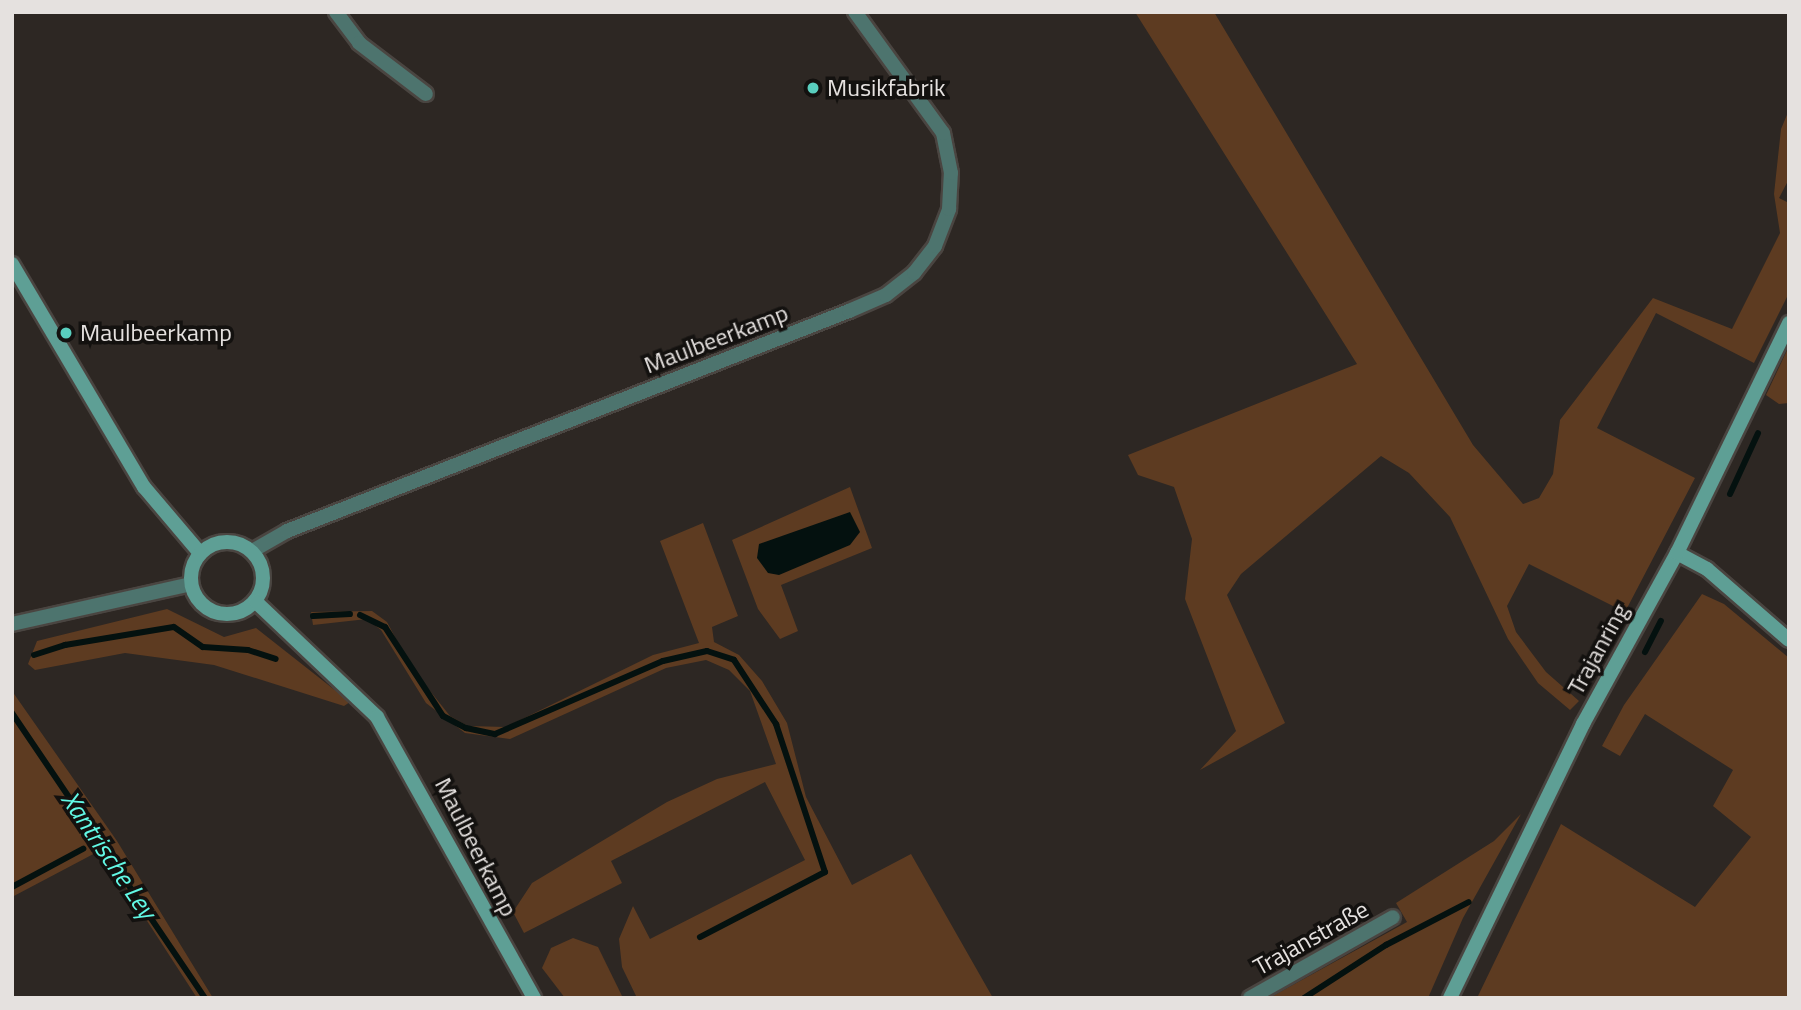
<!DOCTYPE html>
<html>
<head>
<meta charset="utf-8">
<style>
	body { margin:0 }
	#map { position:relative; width:1801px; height:1010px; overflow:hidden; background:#2d2723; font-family:"Titillium Web",sans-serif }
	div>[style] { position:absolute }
	.green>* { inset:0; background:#5d3b21 }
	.water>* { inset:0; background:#04110f }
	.stream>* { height:6px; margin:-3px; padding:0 3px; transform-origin:3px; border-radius:3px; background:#04110f }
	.roads { filter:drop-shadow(2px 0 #4a4541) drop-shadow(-2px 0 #4a4541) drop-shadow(0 2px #4a4541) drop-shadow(0 -2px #4a4541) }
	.street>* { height:14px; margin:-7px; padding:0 7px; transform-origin:7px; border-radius:7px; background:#4d746e }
	.secondary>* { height:14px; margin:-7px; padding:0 7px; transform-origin:7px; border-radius:7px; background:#5e9f95 }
	.secondary>.ring { margin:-7px; padding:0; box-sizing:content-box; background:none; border:14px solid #5e9f95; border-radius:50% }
	.dots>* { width:19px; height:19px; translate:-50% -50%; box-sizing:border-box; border:4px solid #13110f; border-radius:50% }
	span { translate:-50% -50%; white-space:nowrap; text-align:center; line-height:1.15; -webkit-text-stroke:7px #13110f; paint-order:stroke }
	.poi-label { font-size:24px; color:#e5e1df }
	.left { translate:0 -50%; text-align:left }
	.street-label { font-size:24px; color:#e5e1df }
	.water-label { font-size:26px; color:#62f9e6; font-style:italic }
	.frame { position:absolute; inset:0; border:14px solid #e5e1df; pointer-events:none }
</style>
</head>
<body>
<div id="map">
	<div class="green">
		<div style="clip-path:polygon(1135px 12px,1214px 12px,1473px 445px,1523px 504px,1539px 498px,1553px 474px,1560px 420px,1653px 298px,1732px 329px,1780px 233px,1774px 194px,1781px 129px,1789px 110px,1789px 179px,1779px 198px,1789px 203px,1789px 293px,1754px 363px,1656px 313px,1597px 428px,1695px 478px,1625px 612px,1529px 564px,1507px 606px,1516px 632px,1546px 672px,1579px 701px,1570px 710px,1538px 683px,1508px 639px,1450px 517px,1409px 473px,1381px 456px,1241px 574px,1227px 595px,1285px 723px,1200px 770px,1236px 731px,1185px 599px,1192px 539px,1174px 487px,1138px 475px,1128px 455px,1357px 364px)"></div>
		<div style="clip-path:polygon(1789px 346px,1789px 403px,1779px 404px,1766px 395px)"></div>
		<div style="clip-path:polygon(850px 487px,872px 548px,781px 585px,798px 631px,780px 639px,758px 609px,732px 540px)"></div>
		<div style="clip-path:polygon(703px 523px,738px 616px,712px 627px,714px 642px,739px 655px,762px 681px,787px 723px,806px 797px,852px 885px,911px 854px,993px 998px,637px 998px,622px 967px,619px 939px,633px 906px,650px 939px,805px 860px,765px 782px,611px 861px,622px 883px,524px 933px,513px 912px,532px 883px,667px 802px,717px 779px,776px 764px,750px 691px,729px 670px,706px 660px,666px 668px,510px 739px,465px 733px,426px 703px,381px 630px,367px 619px,313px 625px,311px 612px,372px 611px,387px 622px,411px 667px,450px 716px,468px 726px,506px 727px,653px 655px,699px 643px,660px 541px)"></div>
		<div style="clip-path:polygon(1702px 594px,1724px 604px,1789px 658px,1789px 998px,1477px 998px,1561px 824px,1695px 907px,1751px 837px,1713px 806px,1733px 770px,1645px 714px,1620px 756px,1602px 746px,1624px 705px)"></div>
		<div style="clip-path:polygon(167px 609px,224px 637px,256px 628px,350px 702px,344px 706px,214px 665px,125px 653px,35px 670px,28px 664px,37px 641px)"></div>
		<div style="clip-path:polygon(12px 691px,117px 841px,213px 998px,197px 998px,101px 850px,12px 897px)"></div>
		<div style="clip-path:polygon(1521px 814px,1463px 918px,1428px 998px,1269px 998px,1407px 922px,1396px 903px,1494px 841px)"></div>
		<div style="clip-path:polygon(573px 938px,598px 947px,623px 998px,565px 998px,542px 968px,551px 948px)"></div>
	</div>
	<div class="water">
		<div style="clip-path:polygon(850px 512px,860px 532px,850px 545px,779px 575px,768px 573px,757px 558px,759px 544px)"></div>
	</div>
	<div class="stream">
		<div style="left:1730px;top:494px;width:67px;rotate:-65.3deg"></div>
		<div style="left:360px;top:615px;width:28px;rotate:26deg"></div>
		<div style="left:385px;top:627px;width:106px;rotate:56.9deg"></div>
		<div style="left:443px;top:716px;width:26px;rotate:28deg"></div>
		<div style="left:466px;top:728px;width:30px;rotate:12deg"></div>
		<div style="left:495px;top:734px;width:183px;rotate:-23.5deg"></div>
		<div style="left:663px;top:661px;width:45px;rotate:-12.8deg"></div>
		<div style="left:707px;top:651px;width:28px;rotate:18deg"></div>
		<div style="left:734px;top:660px;width:77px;rotate:56.7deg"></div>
		<div style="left:776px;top:724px;width:156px;rotate:71.7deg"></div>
		<div style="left:825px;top:872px;width:141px;rotate:152.5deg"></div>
		<div style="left:313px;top:616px;width:37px;rotate:-3deg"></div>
		<div style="left:1645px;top:652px;width:35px;rotate:-63deg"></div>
		<div style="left:34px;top:655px;width:33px;rotate:-18deg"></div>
		<div style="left:65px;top:645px;width:110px;rotate:-9.4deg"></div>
		<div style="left:174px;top:627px;width:35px;rotate:35deg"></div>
		<div style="left:203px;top:647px;width:45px;rotate:3.8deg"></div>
		<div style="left:248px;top:650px;width:29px;rotate:18deg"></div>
		<div style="left:12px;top:713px;width:344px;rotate:55.9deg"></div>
		<div style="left:12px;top:887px;width:81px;rotate:-28.2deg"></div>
		<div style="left:1304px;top:998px;width:98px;rotate:-32.9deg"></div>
		<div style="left:1386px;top:945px;width:93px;rotate:-27.4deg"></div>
	</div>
	<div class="roads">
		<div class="street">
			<div style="left:336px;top:12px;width:39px;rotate:53deg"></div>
			<div style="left:359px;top:43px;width:84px;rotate:37.3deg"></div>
			<div style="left:252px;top:551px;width:40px;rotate:-29.7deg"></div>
			<div style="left:287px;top:531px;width:604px;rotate:-21.38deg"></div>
			<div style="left:849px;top:311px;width:40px;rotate:-23.4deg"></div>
			<div style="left:886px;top:295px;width:36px;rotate:-38deg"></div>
			<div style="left:914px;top:273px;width:34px;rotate:-52deg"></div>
			<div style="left:935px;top:246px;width:40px;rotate:-69deg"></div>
			<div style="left:949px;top:209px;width:36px;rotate:-87deg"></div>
			<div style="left:951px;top:173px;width:41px;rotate:-101.3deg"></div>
			<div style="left:943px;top:133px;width:150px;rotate:-126deg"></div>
			<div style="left:12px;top:624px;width:183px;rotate:-12.6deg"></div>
			<div style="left:1250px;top:998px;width:164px;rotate:-29.5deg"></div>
		</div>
		<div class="secondary">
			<div style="left:12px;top:264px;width:259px;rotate:59.4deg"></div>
			<div style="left:144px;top:487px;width:87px;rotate:49.7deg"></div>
			<div class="ring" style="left:191px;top:542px;width:58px;height:58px"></div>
			<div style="left:1677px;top:553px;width:34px;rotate:28deg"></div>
			<div style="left:1707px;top:569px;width:108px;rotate:40.9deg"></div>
			<div style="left:256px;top:602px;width:167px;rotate:43.5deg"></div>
			<div style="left:377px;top:717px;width:322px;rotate:60.8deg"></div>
			<div style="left:1450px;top:998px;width:305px;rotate:-64.1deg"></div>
			<div style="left:1583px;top:724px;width:195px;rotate:-61.2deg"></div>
			<div style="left:1677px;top:553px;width:256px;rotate:-64deg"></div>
		</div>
	</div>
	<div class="dots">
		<div style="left:813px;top:88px;background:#59cebe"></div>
		<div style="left:66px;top:333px;background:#59cebe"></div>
	</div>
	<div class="poi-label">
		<span class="left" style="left:827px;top:88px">Musikfabrik</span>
		<span class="left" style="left:80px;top:333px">Maulbeerkamp</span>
	</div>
	<div class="street-label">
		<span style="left:716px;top:339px;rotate:-21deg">Maulbeerkamp</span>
		<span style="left:1598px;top:649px;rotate:-61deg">Trajanring</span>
		<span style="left:476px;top:847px;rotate:63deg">Maulbeerkamp</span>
		<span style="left:1311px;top:938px;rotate:-29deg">Trajanstraße</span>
	</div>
	<div class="water-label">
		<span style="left:109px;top:855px;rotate:56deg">Xantrische Ley</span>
	</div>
	<div class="frame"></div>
</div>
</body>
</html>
